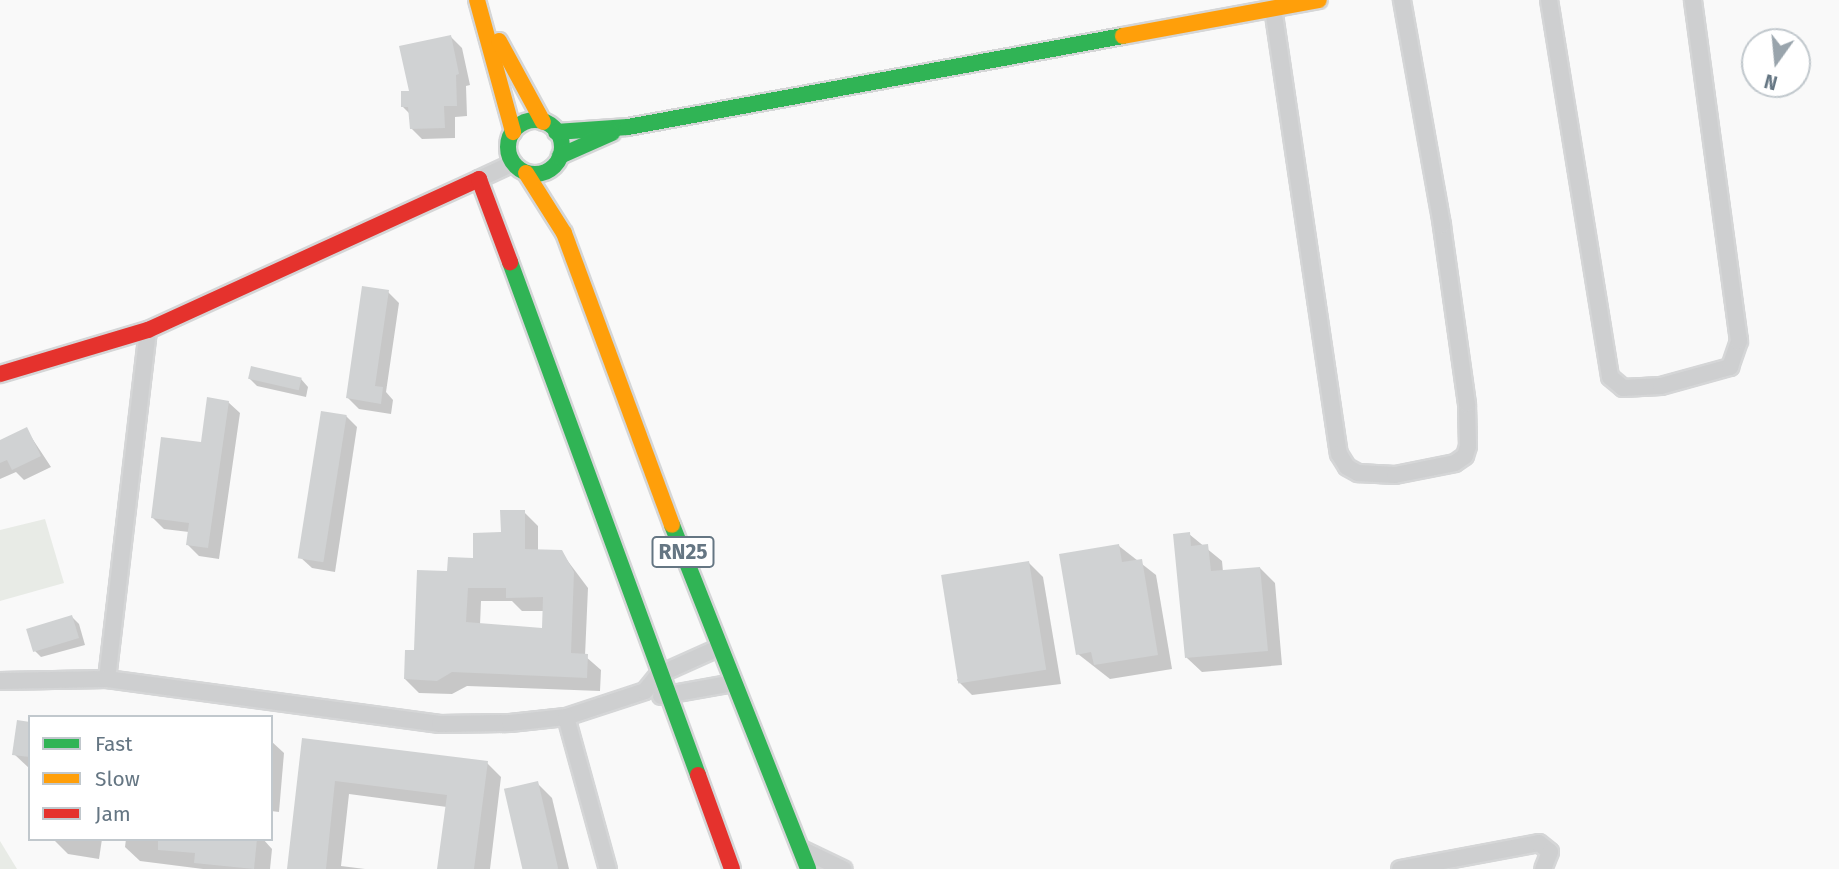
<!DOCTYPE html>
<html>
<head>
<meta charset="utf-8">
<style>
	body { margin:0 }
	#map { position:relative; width:1839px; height:869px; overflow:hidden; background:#f9f9f9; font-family:"Fira Sans",sans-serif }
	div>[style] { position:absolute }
	.green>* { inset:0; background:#e8ebe6 }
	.shadow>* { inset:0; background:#0003 }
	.building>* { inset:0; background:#d0d2d3; transform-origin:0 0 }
	.roads { filter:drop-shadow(2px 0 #d5d6d7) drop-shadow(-2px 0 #d5d6d7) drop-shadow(0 2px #d5d6d7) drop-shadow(0 -2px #d5d6d7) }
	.street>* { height:16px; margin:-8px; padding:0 8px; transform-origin:8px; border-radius:8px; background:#cecfd0 }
	.fast>* { height:16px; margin:-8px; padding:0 8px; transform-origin:8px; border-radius:8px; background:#30b455 }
	.fast>.ring { margin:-8px; padding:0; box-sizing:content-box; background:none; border:16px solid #30b455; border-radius:50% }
	.slow>* { height:16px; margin:-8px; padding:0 8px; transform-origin:8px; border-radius:8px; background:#ff9f0a }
	.jam>* { height:16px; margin:-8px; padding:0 8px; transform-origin:8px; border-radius:8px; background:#e5322d }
	span { translate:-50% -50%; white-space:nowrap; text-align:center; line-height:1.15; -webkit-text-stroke:7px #fff; paint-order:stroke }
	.shield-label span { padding:2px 5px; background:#fff; border:2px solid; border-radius:5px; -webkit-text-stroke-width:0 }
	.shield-label { font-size:21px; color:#657683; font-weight:700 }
	.legend { position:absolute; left:28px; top:715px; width:245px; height:126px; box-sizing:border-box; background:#fff; border:2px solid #c1c8cd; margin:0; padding:9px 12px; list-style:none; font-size:21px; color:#657683 }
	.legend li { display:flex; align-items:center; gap:14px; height:35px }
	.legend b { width:35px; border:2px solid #c1c8cd }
	.north { position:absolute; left:1741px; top:28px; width:70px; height:70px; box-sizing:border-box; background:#fff; border:2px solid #c1c8cd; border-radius:50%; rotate:195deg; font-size:19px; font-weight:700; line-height:28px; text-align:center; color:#657683 }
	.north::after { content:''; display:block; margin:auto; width:24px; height:32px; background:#99a4ac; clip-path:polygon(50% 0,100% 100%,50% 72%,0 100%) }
</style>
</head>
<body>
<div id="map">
	<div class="green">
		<div style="clip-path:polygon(45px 519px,64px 583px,0 601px,0 530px)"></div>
		<div style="clip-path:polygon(0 841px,17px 869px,0 869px)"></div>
	</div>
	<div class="shadow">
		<div style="clip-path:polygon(451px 37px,462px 48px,470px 85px,466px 86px,467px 116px,455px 117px,455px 138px,422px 139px,411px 128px,410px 114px,403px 107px)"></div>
		<div style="clip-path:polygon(388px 292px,399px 303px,386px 392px,393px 400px,391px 414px,359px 409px,348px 398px)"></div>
		<div style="clip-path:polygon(250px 379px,301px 379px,308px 387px,306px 397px,257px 386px)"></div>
		<div style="clip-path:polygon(228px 402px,240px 413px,219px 559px,199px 556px,188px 545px,189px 532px,164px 529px,153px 518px)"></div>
		<div style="clip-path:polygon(346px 416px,357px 427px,335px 572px,312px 568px,300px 557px)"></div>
		<div style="clip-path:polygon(26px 429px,51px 467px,24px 480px,16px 472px,0 479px,0 442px)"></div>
		<div style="clip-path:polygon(evenodd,524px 512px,538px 526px,538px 551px,561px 552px,588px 588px,585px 656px,601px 670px,600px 691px,467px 686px,452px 694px,419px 693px,405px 679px,449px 573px,475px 559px,524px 512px,481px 601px,512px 601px,522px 611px,544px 611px,544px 630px,480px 625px,481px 601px)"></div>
		<div style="clip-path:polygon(1189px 534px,1222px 561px,1223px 572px,1260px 568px,1275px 583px,1282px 665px,1202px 672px,1187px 658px)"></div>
		<div style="clip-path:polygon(1119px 546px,1156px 575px,1172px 669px,1110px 679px,1078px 654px)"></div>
		<div style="clip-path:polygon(1028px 562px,1043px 577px,1061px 684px,972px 695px,957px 680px)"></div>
		<div style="clip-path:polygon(72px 617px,79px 624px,85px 645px,41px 657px,34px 650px)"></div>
		<div style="clip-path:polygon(30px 724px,30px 769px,14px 754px)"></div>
		<div style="clip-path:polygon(303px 740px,487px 763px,501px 777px,490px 869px,439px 869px,447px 807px,349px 794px,341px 866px,365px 869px,289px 869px)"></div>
		<div style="clip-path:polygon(271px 741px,284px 753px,279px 812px,271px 811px)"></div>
		<div style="clip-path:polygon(537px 783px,552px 798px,569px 869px,525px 869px)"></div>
		<div style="clip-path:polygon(53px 839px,102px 839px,99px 859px,68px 854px)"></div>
		<div style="clip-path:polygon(126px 839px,263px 839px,272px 849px,270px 869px,203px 869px,140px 861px,125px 847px)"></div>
	</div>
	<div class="building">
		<div style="clip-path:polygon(451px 35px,459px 74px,456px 75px,457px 106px,444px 106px,445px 128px,410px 129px,408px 107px,401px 107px,401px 91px,409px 91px,399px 46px)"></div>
		<div style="clip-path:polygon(362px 286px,389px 290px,375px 386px,383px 387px,381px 404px,346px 398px)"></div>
		<div style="left:251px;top:366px;width:52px;height:13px;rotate:13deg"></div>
		<div style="clip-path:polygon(207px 397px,229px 401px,208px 548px,186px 545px,189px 523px,151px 518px,161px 437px,201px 442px)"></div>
		<div style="left:321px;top:411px;width:26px;height:149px;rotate:9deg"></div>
		<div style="clip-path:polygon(27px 427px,41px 456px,12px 470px,7px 460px,0 463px,0 440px)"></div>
		<div style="clip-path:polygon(evenodd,500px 510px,525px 510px,525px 549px,562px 550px,574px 572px,571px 653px,588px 654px,587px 678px,452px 672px,437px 681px,404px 679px,405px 650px,414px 650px,417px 570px,447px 571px,448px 557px,473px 558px,473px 533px,501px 532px,500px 510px,468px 588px,506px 588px,506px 598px,543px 597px,542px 628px,466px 622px,468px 588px)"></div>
		<div style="clip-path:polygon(1190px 532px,1191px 546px,1208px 544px,1211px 571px,1260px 567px,1268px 651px,1185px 658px,1173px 534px)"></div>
		<div style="clip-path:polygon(1119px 544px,1122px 562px,1142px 559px,1158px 655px,1094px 665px,1091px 652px,1076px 655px,1059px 554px)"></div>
		<div style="left:1029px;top:561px;width:110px;height:89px;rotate:81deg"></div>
		<div style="left:72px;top:615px;width:24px;height:48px;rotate:73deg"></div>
		<div style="clip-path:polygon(17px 720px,30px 722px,30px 757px,12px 755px)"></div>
		<div style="clip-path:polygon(302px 738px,488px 761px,474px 869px,437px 869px,447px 795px,335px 781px,326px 869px,287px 869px)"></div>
		<div style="left:538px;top:781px;width:90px;height:35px;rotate:77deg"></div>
		<div style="clip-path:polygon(158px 839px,257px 839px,254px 869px,194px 863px,195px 853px,158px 850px)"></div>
	</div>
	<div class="roads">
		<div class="street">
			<div style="left:1549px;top:0;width:382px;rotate:80.8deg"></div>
			<div style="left:1610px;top:377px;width:17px;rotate:40deg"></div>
			<div style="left:1623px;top:388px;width:38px;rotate:-3deg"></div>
			<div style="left:1661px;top:386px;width:72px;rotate:-15.4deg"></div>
			<div style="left:1730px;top:367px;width:28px;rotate:-71deg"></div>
			<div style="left:1739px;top:341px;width:344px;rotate:-97.7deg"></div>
			<div style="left:1273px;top:8px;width:451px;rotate:81.6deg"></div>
			<div style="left:1339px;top:454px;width:15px;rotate:58deg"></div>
			<div style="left:1347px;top:467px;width:13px;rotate:29deg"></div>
			<div style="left:1358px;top:473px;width:37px;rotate:3deg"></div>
			<div style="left:1395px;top:475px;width:61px;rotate:-11.3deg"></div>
			<div style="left:1455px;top:463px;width:12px;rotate:-35deg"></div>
			<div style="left:1465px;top:456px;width:10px;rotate:-73deg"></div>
			<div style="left:1468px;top:446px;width:42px;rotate:-91.4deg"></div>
			<div style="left:1467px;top:404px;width:181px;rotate:-98deg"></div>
			<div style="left:1442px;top:225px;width:229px;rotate:-100.1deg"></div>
			<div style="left:479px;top:179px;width:38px;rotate:-25deg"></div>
			<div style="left:107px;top:679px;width:351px;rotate:-83.3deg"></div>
			<div style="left:0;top:681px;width:107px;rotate:-1.1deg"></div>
			<div style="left:107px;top:679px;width:336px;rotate:7.7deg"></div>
			<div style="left:440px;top:724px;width:70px;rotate:-0.8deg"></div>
			<div style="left:510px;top:723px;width:56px;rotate:-6.1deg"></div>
			<div style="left:566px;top:717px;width:83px;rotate:-18.2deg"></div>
			<div style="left:645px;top:691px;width:21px;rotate:-51deg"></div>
			<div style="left:658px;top:675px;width:66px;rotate:-24.2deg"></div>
			<div style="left:661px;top:696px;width:73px;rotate:-10.2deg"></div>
			<div style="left:566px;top:717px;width:158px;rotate:74.6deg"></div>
			<div style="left:801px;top:849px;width:47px;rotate:25.5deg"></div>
			<div style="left:1400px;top:869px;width:141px;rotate:-10.6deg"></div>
			<div style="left:1539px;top:843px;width:14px;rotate:39deg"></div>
			<div style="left:1550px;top:852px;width:18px;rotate:112deg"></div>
		</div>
		<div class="fast">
			<div class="ring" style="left:508px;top:120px;width:38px;height:38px"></div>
			<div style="left:556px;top:132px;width:72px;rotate:-4deg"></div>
			<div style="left:628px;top:127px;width:503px;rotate:-10.42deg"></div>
			<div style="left:560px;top:156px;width:57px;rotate:-23.9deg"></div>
			<div style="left:510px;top:262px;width:546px;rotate:69.87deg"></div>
			<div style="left:672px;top:525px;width:370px;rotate:68.4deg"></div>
		</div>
		<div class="slow">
			<div style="left:477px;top:0;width:137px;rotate:74.7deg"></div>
			<div style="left:1123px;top:36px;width:199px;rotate:-10.4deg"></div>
			<div style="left:499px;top:41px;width:92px;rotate:61.5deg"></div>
			<div style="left:526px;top:173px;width:71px;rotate:57.7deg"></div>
			<div style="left:564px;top:233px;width:311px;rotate:69.7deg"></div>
		</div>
		<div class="jam">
			<div style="left:0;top:374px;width:154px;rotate:-16.6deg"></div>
			<div style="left:148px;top:330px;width:364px;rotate:-24.5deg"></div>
			<div style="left:479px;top:179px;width:89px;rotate:69.5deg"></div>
			<div style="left:698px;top:775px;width:100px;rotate:70.1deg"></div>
		</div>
	</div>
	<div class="shield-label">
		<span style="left:683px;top:552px">RN25</span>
	</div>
	<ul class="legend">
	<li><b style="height:9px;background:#30b455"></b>Fast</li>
	<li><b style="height:9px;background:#ff9f0a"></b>Slow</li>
	<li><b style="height:9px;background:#e5322d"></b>Jam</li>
	</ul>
	<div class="north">N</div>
</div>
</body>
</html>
